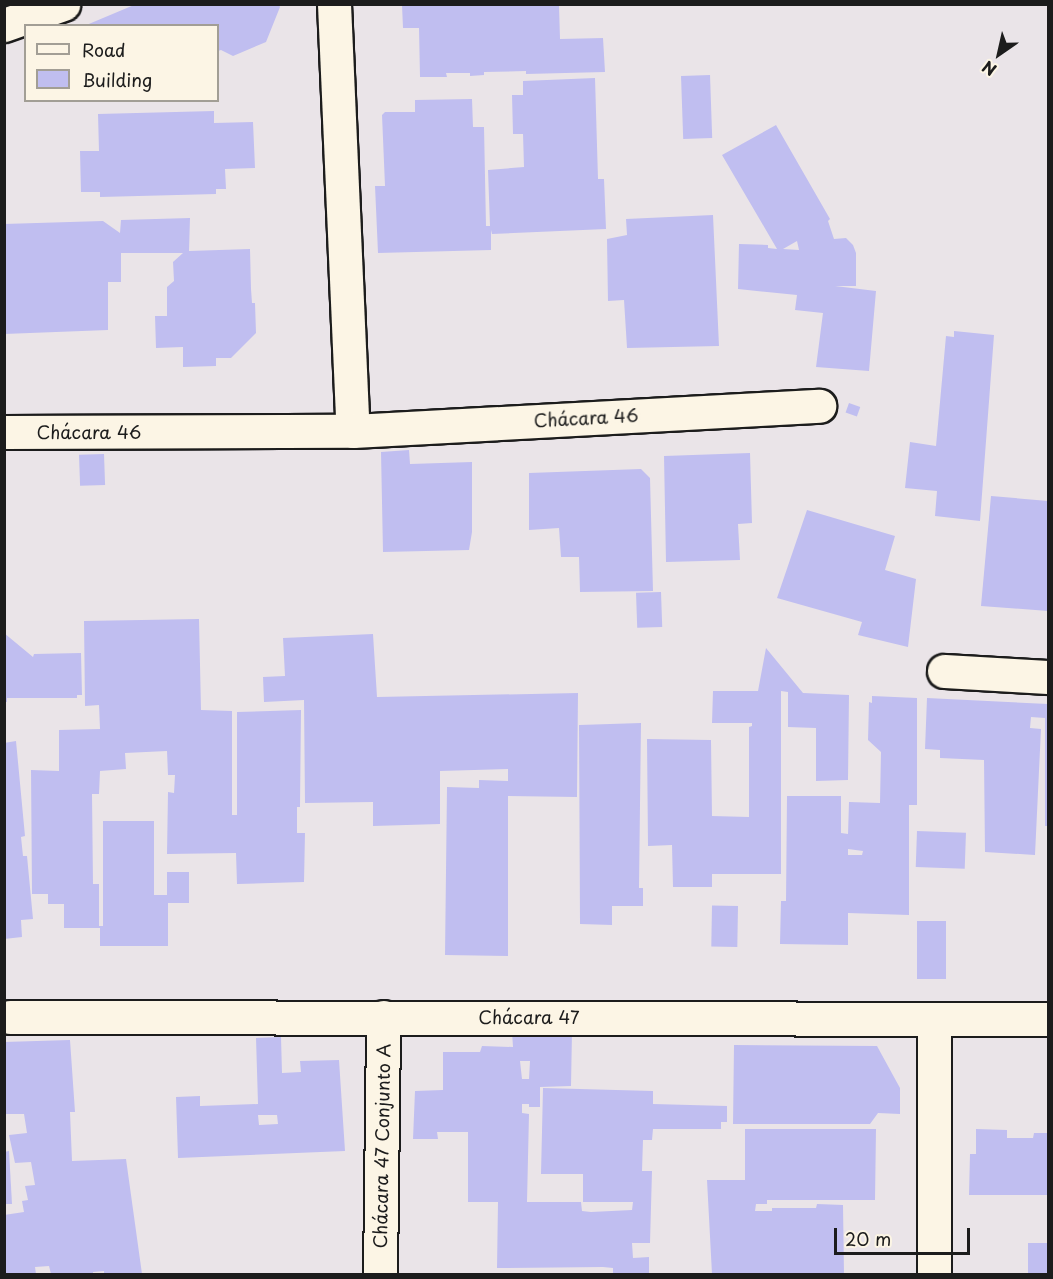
<!DOCTYPE html>
<html>
<head>
<meta charset="utf-8">
<style>
	body { margin:0 }
	#map { position:relative; width:1053px; height:1279px; overflow:hidden; background:#eae4e8; font-family:"Playpen Sans",sans-serif }
	div>[style] { position:absolute }
	.building>* { inset:0; background:#c0bef0; transform-origin:0 0 }
	.roads { filter:drop-shadow(2px 0 #1c1c1c) drop-shadow(-2px 0 #1c1c1c) drop-shadow(0 2px #1c1c1c) drop-shadow(0 -2px #1c1c1c) }
	.minor>* { height:33px; margin:-16.5px; padding:0 16.5px; transform-origin:16.5px; border-radius:16.5px; background:#fcf5e5 }
	span { translate:-50% -50%; white-space:nowrap; text-align:center; line-height:1.15; -webkit-text-stroke:6px #fcf5e5; paint-order:stroke }
	.street-label { font-size:18px; color:#1c1c1c }
	.frame { position:absolute; inset:0; border:6px solid #1c1c1c; pointer-events:none }
	.legend { position:absolute; left:24px; top:24px; width:195px; height:78px; box-sizing:border-box; background:#fcf5e5; border:2px solid #a29e95; margin:0; padding:8px 10px; list-style:none; font-size:18px; color:#1c1c1c }
	.legend li { display:flex; align-items:center; gap:12px; height:30px }
	.legend b { width:30px; border:2px solid #a29e95 }
	.north { position:absolute; left:969px; top:24px; width:60px; height:60px; -webkit-text-stroke:4px #fcf5e5; paint-order:stroke; rotate:214deg; font-size:16px; font-weight:700; line-height:24px; text-align:center; color:#1c1c1c }
	.north::after { content:''; display:block; margin:auto; width:21px; height:27px; background:#1c1c1c; clip-path:polygon(50% 0,100% 100%,50% 72%,0 100%) }
	.scale { position:absolute; left:834px; top:1228px; width:136px; height:27px; box-sizing:border-box; border:3px solid #1c1c1c; border-top:0; padding-left:8px; font-size:18px; line-height:21px; white-space:nowrap; color:#1c1c1c; -webkit-text-stroke:4px #fcf5e5; paint-order:stroke }
</style>
</head>
<body>
<div id="map">
	<div class="building">
		<div style="clip-path:polygon(134px 5px,279px 5px,280px 7px,266px 42px,233px 56px,221px 50px,218px 51px,218px 26px,84px 26px)"></div>
		<div style="clip-path:polygon(402px 5px,559px 5px,560px 39px,603px 38px,605px 72px,526px 74px,526px 71px,484px 72px,484px 75px,470px 76px,470px 73px,446px 73px,447px 77px,420px 77px,419px 28px,403px 28px)"></div>
		<div style="left:710px;top:75px;width:63px;height:29px;rotate:88deg"></div>
		<div style="clip-path:polygon(595px 78px,598px 179px,604px 179px,606px 229px,492px 234px,491px 230px,491px 250px,378px 253px,375px 186px,385px 186px,382px 115px,385px 112px,415px 112px,415px 100px,472px 99px,473px 127px,484px 127px,486px 226px,490px 226px,488px 170px,524px 167px,523px 134px,513px 134px,512px 95px,523px 95px,523px 81px)"></div>
		<div style="clip-path:polygon(214px 111px,214px 123px,253px 122px,255px 168px,225px 169px,226px 189px,216px 189px,216px 194px,100px 197px,100px 192px,81px 192px,80px 151px,99px 151px,98px 114px)"></div>
		<div style="clip-path:polygon(evenodd,776px 125px,830px 219px,828px 221px,834px 239px,846px 238px,853px 245px,856px 253px,856px 286px,835px 286px,876px 291px,869px 371px,816px 367px,823px 313px,795px 310px,797px 295px,738px 289px,739px 244px,768px 245px,768px 248px,777px 249px,722px 155px,776px 125px,797px 241px,799px 250px,783px 249px,797px 241px)"></div>
		<div style="clip-path:polygon(713px 215px,719px 346px,627px 348px,624px 300px,608px 301px,607px 239px,627px 235px,626px 219px)"></div>
		<div style="clip-path:polygon(190px 218px,189px 251px,250px 249px,251px 289px,252px 303px,255px 303px,256px 333px,231px 358px,216px 358px,216px 366px,183px 367px,183px 347px,156px 348px,155px 316px,167px 316px,167px 287px,174px 281px,173px 262px,183px 253px,121px 253px,121px 282px,108px 282px,108px 330px,4px 334px,4px 224px,103px 221px,120px 233px,121px 220px)"></div>
		<div style="clip-path:polygon(954px 331px,994px 335px,980px 521px,935px 516px,937px 491px,905px 488px,910px 442px,936px 446px,946px 336px,954px 337px)"></div>
		<div style="left:849px;top:403px;width:12px;height:10px;rotate:20deg"></div>
		<div style="clip-path:polygon(409px 450px,410px 464px,472px 462px,472px 532px,469px 550px,383px 552px,381px 452px)"></div>
		<div style="clip-path:polygon(750px 453px,752px 523px,738px 524px,740px 560px,666px 562px,664px 456px)"></div>
		<div style="left:104px;top:454px;width:31px;height:25px;rotate:88deg"></div>
		<div style="clip-path:polygon(641px 469px,650px 478px,653px 591px,580px 592px,579px 557px,561px 557px,559px 528px,529px 530px,529px 473px)"></div>
		<div style="clip-path:polygon(991px 496px,1048px 501px,1048px 611px,981px 606px)"></div>
		<div style="clip-path:polygon(807px 510px,895px 536px,885px 570px,916px 579px,908px 647px,858px 635px,862px 622px,777px 598px)"></div>
		<div style="left:661px;top:592px;width:35px;height:25px;rotate:88deg"></div>
		<div style="clip-path:polygon(199px 619px,201px 710px,232px 711px,232px 815px,237px 815px,237px 712px,301px 710px,300px 807px,297px 807px,297px 833px,305px 833px,304px 882px,237px 884px,236px 853px,167px 854px,168px 792px,174px 793px,175px 775px,168px 775px,167px 751px,125px 753px,126px 769px,100px 771px,99px 794px,92px 794px,93px 884px,99px 884px,99px 926px,103px 926px,103px 821px,154px 821px,154px 895px,167px 895px,167px 872px,189px 872px,189px 903px,168px 903px,168px 946px,100px 946px,100px 928px,64px 928px,64px 904px,48px 904px,48px 894px,32px 894px,31px 770px,59px 771px,59px 730px,100px 729px,99px 705px,85px 706px,84px 621px)"></div>
		<div style="clip-path:polygon(4px 633px,33px 657px,34px 654px,81px 653px,82px 695px,77px 695px,77px 698px,7px 698px,7px 702px,4px 702px)"></div>
		<div style="clip-path:polygon(373px 634px,377px 697px,578px 693px,577px 797px,508px 796px,508px 956px,445px 955px,447px 787px,479px 788px,479px 780px,508px 781px,508px 769px,440px 771px,440px 824px,373px 826px,373px 802px,305px 803px,304px 700px,264px 702px,263px 677px,285px 676px,283px 638px)"></div>
		<div style="clip-path:polygon(766px 648px,803px 693px,849px 695px,848px 780px,816px 781px,816px 728px,788px 727px,788px 692px,781px 691px,781px 874px,712px 874px,712px 887px,673px 887px,672px 845px,648px 846px,647px 739px,711px 740px,712px 816px,749px 817px,749px 727px,752px 726px,752px 723px,712px 723px,713px 691px,758px 691px)"></div>
		<div style="clip-path:polygon(evenodd,872px 696px,917px 698px,917px 805px,909px 805px,909px 915px,848px 913px,848px 945px,780px 944px,781px 901px,786px 901px,787px 796px,841px 796px,841px 833px,848px 834px,849px 802px,880px 803px,881px 752px,868px 740px,869px 702px,872px 703px,872px 696px,848px 849px,863px 851px,862px 855px,848px 855px,848px 849px)"></div>
		<div style="clip-path:polygon(927px 698px,1048px 704px,1048px 826px,1045px 826px,1045px 718px,1031px 717px,1030px 728px,1041px 729px,1035px 855px,985px 852px,984px 760px,940px 758px,940px 750px,925px 749px)"></div>
		<div style="clip-path:polygon(641px 723px,639px 888px,643px 888px,643px 906px,612px 906px,612px 925px,580px 924px,579px 725px)"></div>
		<div style="clip-path:polygon(16px 741px,25px 836px,21px 837px,23px 856px,27px 856px,33px 919px,21px 920px,22px 937px,4px 939px,4px 743px)"></div>
		<div style="left:917px;top:831px;width:49px;height:36px;rotate:2deg"></div>
		<div style="left:738px;top:906px;width:41px;height:26px;rotate:91deg"></div>
		<div style="left:917px;top:921px;width:29px;height:58px"></div>
		<div style="clip-path:polygon(evenodd,512px 1032px,572px 1032px,571px 1086px,540px 1087px,540px 1107px,529px 1107px,529px 1104px,522px 1104px,522px 1113px,529px 1114px,527px 1202px,581px 1202px,582px 1211px,591px 1212px,632px 1210px,633px 1202px,583px 1202px,583px 1174px,541px 1174px,543px 1088px,653px 1091px,653px 1104px,727px 1106px,727px 1122px,721px 1122px,721px 1129px,653px 1129px,652px 1140px,643px 1140px,642px 1171px,652px 1171px,650px 1243px,632px 1243px,633px 1258px,649px 1257px,649px 1274px,613px 1274px,613px 1268px,603px 1267px,497px 1268px,498px 1202px,468px 1202px,468px 1132px,437px 1132px,438px 1139px,413px 1139px,415px 1091px,443px 1090px,443px 1052px,480px 1052px,482px 1046px,513px 1047px,512px 1032px,520px 1061px,530px 1061px,529px 1079px,522px 1079px,520px 1061px)"></div>
		<div style="clip-path:polygon(evenodd,281px 1037px,282px 1073px,301px 1072px,300px 1061px,339px 1060px,345px 1151px,178px 1158px,176px 1097px,200px 1096px,200px 1106px,258px 1104px,256px 1038px,281px 1037px,258px 1115px,277px 1115px,278px 1124px,259px 1125px,258px 1115px)"></div>
		<div style="clip-path:polygon(70px 1040px,75px 1112px,70px 1112px,72px 1161px,126px 1159px,142px 1274px,104px 1274px,104px 1271px,93px 1272px,93px 1274px,51px 1274px,49px 1266px,35px 1267px,36px 1274px,4px 1274px,4px 1215px,24px 1212px,22px 1201px,28px 1200px,25px 1186px,35px 1185px,31px 1162px,15px 1163px,9px 1135px,27px 1133px,24px 1114px,4px 1114px,4px 1042px)"></div>
		<div style="clip-path:polygon(734px 1045px,877px 1046px,900px 1088px,900px 1114px,878px 1113px,870px 1124px,733px 1124px)"></div>
		<div style="clip-path:polygon(745px 1129px,876px 1129px,875px 1200px,767px 1200px,767px 1204px,756px 1204px,755px 1211px,772px 1211px,772px 1208px,816px 1208px,817px 1204px,843px 1205px,844px 1274px,712px 1274px,707px 1180px,745px 1180px)"></div>
		<div style="clip-path:polygon(976px 1129px,1007px 1130px,1007px 1138px,1033px 1138px,1034px 1133px,1048px 1133px,1048px 1195px,969px 1195px,970px 1154px,976px 1154px)"></div>
		<div style="clip-path:polygon(9px 1151px,12px 1204px,4px 1204px,4px 1152px)"></div>
		<div style="left:1028px;top:1243px;width:20px;height:31px"></div>
	</div>
	<div class="roads">
		<div class="minor">
			<div style="left:334px;top:4px;width:427px;rotate:87.5deg"></div>
			<div style="left:4px;top:25px;width:63px;rotate:-19.6deg"></div>
			<div style="left:4px;top:432px;width:349px;rotate:-0.2deg"></div>
			<div style="left:353px;top:431px;width:467px;rotate:-3.1deg"></div>
			<div style="left:944px;top:671px;width:104px;rotate:3.3deg"></div>
			<div style="left:10px;top:1017px;width:1038px;rotate:0.11deg"></div>
			<div style="left:380px;top:1274px;width:257px;rotate:-89.3deg"></div>
			<div style="left:934px;top:1274px;width:255px;rotate:-90deg"></div>
		</div>
	</div>
	<div class="street-label">
		<span style="left:586px;top:418px;rotate:-3deg">Chácara 46</span>
		<span style="left:89px;top:432px">Chácara 46</span>
		<span style="left:529px;top:1017px">Chácara 47</span>
		<span style="left:382px;top:1146px;rotate:-89deg">Chácara 47 Conjunto A</span>
	</div>
	<div class="frame"></div>
	<ul class="legend">
	<li><b style="height:8px;background:#fcf5e5"></b>Road</li>
	<li><b style="height:16px;background:#c0bef0"></b>Building</li>
	</ul>
	<div class="north">N</div>
	<div class="scale">20 m</div>
</div>
</body>
</html>
